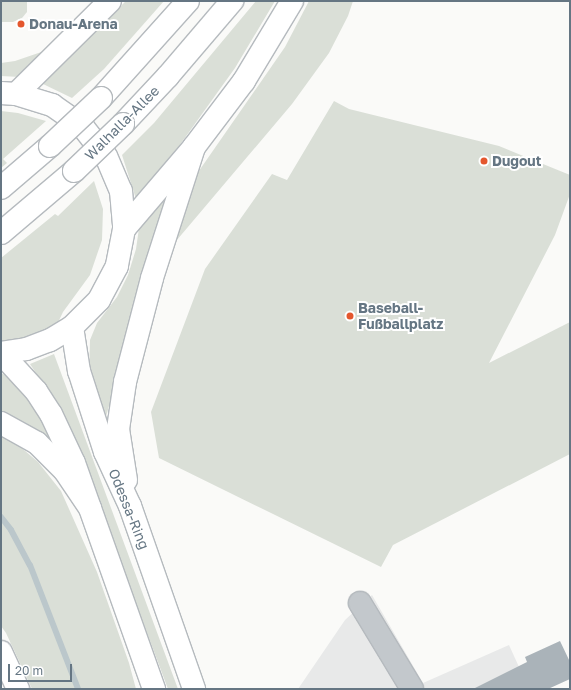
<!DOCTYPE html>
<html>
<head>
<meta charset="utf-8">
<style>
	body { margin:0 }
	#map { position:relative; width:571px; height:690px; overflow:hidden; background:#fafaf8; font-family:"Golos Text",sans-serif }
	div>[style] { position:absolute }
	.built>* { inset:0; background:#e8e9e9 }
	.green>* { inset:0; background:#dadfd7 }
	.stream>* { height:6px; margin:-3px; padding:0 3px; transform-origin:3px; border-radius:3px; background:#bbc7cb }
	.building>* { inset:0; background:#aab3b9 }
	.roads { filter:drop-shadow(1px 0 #b5babe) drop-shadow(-1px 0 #b5babe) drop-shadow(0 1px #b5babe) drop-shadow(0 -1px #b5babe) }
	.minor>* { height:22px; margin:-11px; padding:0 11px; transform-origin:11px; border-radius:11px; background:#c3c8cc }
	.major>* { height:22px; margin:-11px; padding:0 11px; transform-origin:11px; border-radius:11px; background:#fff }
	.highway>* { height:22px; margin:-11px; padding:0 11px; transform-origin:11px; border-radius:11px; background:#fff }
	.bridges { filter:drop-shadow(1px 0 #b4b9bd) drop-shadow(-1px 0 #b4b9bd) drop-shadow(0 1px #b4b9bd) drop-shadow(0 -1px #b4b9bd) }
	.highway-bridge>* { height:22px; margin:-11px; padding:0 11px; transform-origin:11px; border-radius:11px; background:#fff }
	.dots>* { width:11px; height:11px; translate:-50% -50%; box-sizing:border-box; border:2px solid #fff; border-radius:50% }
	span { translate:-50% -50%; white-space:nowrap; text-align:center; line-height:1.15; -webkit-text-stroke:4px #fff; paint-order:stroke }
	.poi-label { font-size:14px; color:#657683; font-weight:700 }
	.left { translate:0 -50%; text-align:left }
	.street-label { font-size:14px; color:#657683 }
	.frame { position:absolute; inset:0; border:2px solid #657683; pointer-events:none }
	.scale { position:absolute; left:8px; top:664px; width:64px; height:18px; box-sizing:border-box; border:2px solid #657683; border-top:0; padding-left:5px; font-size:12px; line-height:14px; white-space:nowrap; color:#657683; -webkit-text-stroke:3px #fff; paint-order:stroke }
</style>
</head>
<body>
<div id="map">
	<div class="built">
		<div style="clip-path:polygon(372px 595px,423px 683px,509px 645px,529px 689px,298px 689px,345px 620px)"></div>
	</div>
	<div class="green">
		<div style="clip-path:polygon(1px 1px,27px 1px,27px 12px,22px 18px,13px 22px,1px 22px)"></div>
		<div style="clip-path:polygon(126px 1px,164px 1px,104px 69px,72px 98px,41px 83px)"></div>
		<div style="clip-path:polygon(256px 1px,275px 1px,235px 68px,174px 153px,136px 199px,122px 155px,154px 123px)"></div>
		<div style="clip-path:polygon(309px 1px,353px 1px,348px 16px,329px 53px,292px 104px,171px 247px,194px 178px,285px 47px)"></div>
		<div style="clip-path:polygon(53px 48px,20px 77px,1px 76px,1px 63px,15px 61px)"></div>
		<div style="clip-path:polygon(334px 101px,349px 109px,499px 146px,570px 175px,570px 194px,555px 235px,489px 363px,570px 322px,570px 454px,393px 545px,381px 567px,159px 458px,151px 412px,205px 269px,272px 174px,287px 180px)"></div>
		<div style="clip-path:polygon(1px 111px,18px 113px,46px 121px,3px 159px,7px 163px,1px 168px)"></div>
		<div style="clip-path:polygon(181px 171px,163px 219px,105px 420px,89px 375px,90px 340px,97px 323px,117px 297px,128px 275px,136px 249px,139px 228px)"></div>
		<div style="clip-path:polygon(94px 181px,103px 209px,102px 240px,90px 275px,63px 312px,55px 329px,1px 346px,1px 258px,55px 214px,58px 216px)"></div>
		<div style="clip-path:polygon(54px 354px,178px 689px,168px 689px,81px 456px,44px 385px,30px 364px)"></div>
		<div style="clip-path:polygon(1px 373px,16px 381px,35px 408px,59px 454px,27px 426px,1px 411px)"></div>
		<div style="clip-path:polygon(1px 435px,17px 444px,38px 462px,61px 491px,97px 572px,129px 663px,136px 689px,32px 689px,6px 633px,1px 626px)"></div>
	</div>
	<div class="stream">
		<div style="left:1px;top:517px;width:16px;rotate:52deg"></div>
		<div style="left:11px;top:530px;width:40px;rotate:62deg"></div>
		<div style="left:30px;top:565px;width:133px;rotate:68.8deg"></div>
	</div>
	<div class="building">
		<div style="clip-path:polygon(560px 641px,570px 662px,570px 679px,548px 689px,473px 689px,527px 662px,525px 657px)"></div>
	</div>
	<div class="roads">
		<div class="minor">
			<div style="left:360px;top:603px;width:100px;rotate:58.8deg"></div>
		</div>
		<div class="major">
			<div style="left:1px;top:93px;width:15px;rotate:4deg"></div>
			<div style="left:16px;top:94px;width:38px;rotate:17deg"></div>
			<div style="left:52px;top:105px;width:38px;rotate:35deg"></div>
			<div style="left:83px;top:127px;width:37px;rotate:52deg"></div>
			<div style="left:106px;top:156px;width:38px;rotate:67deg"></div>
			<div style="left:121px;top:191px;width:38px;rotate:85deg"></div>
			<div style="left:124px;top:229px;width:38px;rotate:101deg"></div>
			<div style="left:117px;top:266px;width:38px;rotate:118deg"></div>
			<div style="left:99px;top:300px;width:38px;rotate:135deg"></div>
			<div style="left:72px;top:327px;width:26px;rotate:149deg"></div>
			<div style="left:50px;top:340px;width:26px;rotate:159deg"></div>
			<div style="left:26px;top:349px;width:25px;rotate:171deg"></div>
			<div style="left:16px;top:94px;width:132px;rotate:-44.7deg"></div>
			<div style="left:124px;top:229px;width:108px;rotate:-49.5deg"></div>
			<div style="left:194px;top:147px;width:83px;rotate:-52.9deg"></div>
			<div style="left:244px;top:81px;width:93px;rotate:-59deg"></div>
			<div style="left:72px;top:327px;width:45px;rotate:81deg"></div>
			<div style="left:79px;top:371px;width:85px;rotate:72.2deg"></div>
			<div style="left:105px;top:452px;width:60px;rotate:65.2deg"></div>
			<div style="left:130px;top:506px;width:194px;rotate:70.7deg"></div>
			<div style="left:1px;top:353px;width:52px;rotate:47.4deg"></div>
			<div style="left:36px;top:391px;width:27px;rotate:57deg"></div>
			<div style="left:51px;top:414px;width:54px;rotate:64.9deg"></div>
			<div style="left:74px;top:463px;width:240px;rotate:70.5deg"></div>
			<div style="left:126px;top:480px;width:52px;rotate:-98.9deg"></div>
			<div style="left:118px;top:429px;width:48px;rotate:-81.5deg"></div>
			<div style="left:125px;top:382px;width:107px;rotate:-75.4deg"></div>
			<div style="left:152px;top:278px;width:138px;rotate:-72.2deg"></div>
		</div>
		<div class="highway">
			<div style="left:101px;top:98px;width:130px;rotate:-48.1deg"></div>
			<div style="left:123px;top:124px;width:66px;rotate:-46.8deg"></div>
			<div style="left:168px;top:76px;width:99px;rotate:-49.5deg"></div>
			<div style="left:1px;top:188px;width:65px;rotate:-40.6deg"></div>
			<div style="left:1px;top:233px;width:96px;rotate:-40.3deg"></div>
			<div style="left:1px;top:423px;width:41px;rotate:29.1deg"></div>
			<div style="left:37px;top:443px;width:40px;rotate:45deg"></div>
			<div style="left:65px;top:471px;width:45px;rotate:56deg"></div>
			<div style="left:1px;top:652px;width:41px;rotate:65.3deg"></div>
		</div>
	</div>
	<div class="bridges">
		<div class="highway-bridge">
			<div style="left:50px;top:146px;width:70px;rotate:-43.3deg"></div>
			<div style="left:74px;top:171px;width:68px;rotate:-43.8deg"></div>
		</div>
	</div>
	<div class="dots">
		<div style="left:21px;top:24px;background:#e4572e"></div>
		<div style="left:484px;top:161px;background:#e4572e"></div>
		<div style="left:350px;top:316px;background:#e4572e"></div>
	</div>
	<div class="poi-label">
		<span class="left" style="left:29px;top:24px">Donau-Arena</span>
		<span class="left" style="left:492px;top:161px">Dugout</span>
		<span class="left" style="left:358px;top:316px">Baseball-<br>Fußballplatz</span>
	</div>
	<div class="street-label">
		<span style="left:122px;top:123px;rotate:-45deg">Walhalla-Allee</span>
		<span style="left:129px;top:509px;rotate:68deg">Odessa-Ring</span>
	</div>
	<div class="frame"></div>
	<div class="scale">20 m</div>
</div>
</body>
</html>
